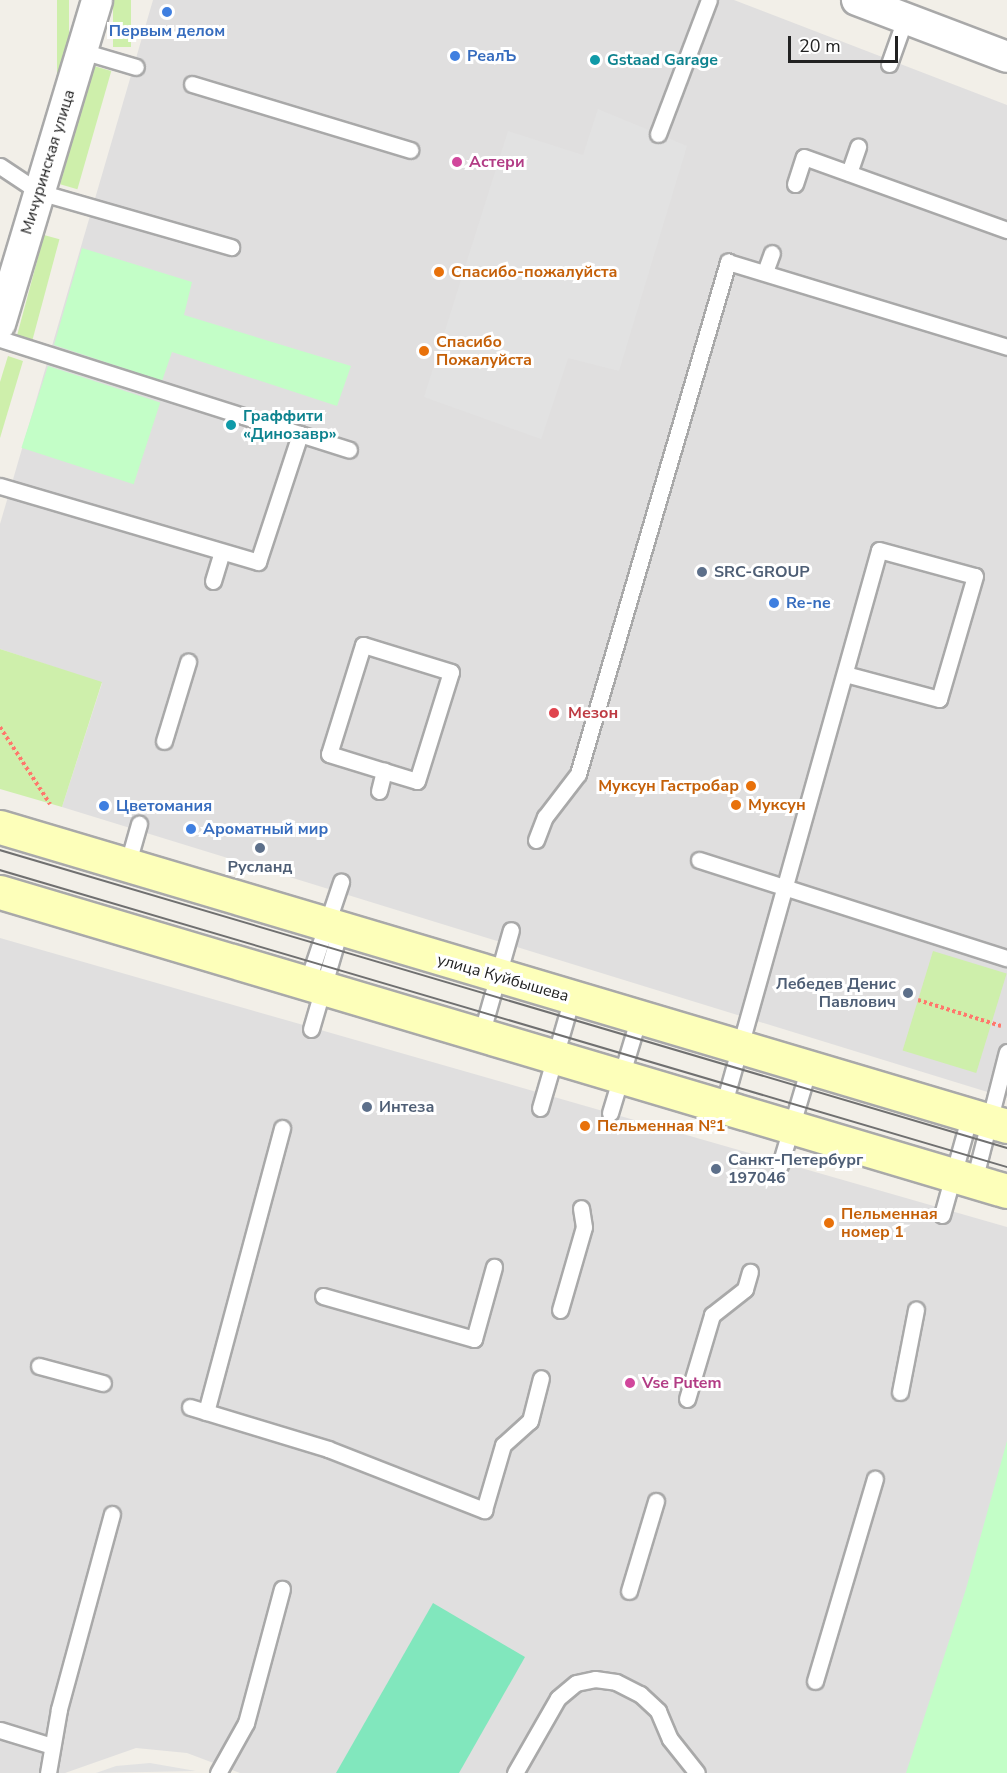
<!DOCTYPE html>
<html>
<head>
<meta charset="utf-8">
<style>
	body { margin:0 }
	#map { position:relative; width:1007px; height:1773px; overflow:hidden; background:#f2efe8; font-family:"Nunito Sans",sans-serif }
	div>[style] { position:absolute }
	.residential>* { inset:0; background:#e0dfdf }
	.grass>* { inset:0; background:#ceefab; transform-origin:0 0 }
	.park>* { inset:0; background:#c3fec7; transform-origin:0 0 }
	.pitch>* { inset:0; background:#81e7bd }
	.parking>* { inset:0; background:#e2e2e2 }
	.path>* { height:4px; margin-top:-2px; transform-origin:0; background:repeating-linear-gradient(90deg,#ff786c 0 3px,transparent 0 6px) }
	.roads { filter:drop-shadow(2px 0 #a9a9a9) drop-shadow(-2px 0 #a9a9a9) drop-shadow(0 2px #a9a9a9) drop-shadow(0 -2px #a9a9a9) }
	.service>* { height:15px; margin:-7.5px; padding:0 7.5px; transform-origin:7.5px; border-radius:7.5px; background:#fff }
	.minor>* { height:30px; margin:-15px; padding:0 15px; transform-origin:15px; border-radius:15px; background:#fff }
	.secondary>* { height:33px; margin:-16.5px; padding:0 16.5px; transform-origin:16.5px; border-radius:16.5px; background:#fdffba }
	.tram>* { height:1.5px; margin:-0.75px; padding:0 0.75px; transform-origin:0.75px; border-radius:0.75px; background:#707070 }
	.dots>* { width:16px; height:16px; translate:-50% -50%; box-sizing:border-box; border:3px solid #fff; border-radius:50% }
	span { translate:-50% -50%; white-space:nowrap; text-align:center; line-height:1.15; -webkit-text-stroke:6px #fff; paint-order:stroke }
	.shop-label { font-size:16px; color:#366cbe; font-weight:700 }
	.left { translate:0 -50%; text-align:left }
	.culture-label { font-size:16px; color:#0d838f; font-weight:700 }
	.street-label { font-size:16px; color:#222 }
	.hotel-label { font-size:16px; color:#b23c85; font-weight:700 }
	.food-label { font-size:16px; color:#c56008; font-weight:700 }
	.right { translate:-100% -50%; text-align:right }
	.service-label { font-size:16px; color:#4e5e75; font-weight:700 }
	.health-label { font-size:16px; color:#be3a42; font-weight:700 }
	.scale { position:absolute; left:788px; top:36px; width:110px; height:27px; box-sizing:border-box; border:3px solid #222; border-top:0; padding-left:8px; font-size:18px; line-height:21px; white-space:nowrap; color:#222; -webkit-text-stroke:4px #fff; paint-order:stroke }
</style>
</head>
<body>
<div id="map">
	<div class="residential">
		<div style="clip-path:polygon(153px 0,734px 0,1007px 105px,1007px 1098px,62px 807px,102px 683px,0 649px,0 524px)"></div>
		<div style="clip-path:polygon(0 938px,1007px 1227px,1007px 1773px,240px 1773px,187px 1753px,136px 1748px,65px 1773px,0 1773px)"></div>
	</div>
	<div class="grass">
		<div style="left:57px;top:0;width:12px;height:155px"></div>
		<div style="left:113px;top:0;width:18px;height:47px"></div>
		<div style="left:94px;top:66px;width:18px;height:123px;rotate:16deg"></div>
		<div style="left:44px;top:235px;width:16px;height:107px;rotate:15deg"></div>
		<div style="clip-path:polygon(8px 356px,23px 361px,0 438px,0 382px)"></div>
		<div style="clip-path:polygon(0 649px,102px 682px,62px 807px,0 789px)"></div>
		<div style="left:933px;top:951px;width:77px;height:104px;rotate:17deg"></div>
	</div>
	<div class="park">
		<div style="clip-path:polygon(82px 248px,192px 282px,184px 315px,351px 366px,337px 406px,172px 352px,162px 381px,54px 345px)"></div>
		<div style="left:48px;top:366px;width:118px;height:86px;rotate:18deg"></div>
		<div style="clip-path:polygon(1007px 1441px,1007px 1773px,906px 1773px,966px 1589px)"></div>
	</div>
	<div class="pitch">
		<div style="clip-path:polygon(433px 1603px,525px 1657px,459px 1773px,336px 1773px)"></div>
	</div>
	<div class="parking">
		<div style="clip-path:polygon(598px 109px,687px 146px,619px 371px,568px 358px,541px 439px,424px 397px,508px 131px,583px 155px)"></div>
		<div style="clip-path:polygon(150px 1763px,196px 1771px,96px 1773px,116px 1766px)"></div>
	</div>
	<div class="path">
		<div style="left:0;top:727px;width:92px;rotate:57deg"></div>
		<div style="left:918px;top:1000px;width:87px;rotate:17.4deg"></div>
	</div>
	<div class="roads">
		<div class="service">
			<div style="left:82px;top:51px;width:56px;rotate:16.5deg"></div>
			<div style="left:889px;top:64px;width:48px;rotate:-70.4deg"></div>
			<div style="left:192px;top:84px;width:228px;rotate:16.8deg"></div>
			<div style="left:658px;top:134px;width:143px;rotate:-69.2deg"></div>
			<div style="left:0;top:166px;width:47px;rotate:33.7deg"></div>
			<div style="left:39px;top:192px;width:200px;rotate:16deg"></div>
			<div style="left:849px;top:173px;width:28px;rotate:-71deg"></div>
			<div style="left:795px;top:184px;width:28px;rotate:-72deg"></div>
			<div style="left:804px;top:157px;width:216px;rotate:19.8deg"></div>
			<div style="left:765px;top:272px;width:20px;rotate:-70deg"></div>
			<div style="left:0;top:339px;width:366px;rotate:17.6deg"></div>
			<div style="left:0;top:486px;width:269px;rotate:16.4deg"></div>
			<div style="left:258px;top:562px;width:135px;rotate:-71.8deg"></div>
			<div style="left:213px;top:581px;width:30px;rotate:-73deg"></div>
			<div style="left:164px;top:741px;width:83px;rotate:-73.1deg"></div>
			<div style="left:379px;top:791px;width:21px;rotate:-76deg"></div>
			<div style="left:384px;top:771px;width:34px;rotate:17deg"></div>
			<div style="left:417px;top:781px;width:114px;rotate:-72.7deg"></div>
			<div style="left:451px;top:672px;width:92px;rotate:-162.9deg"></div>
			<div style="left:363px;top:645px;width:114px;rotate:107.3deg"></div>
			<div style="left:329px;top:754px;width:58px;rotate:17.2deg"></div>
			<div style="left:536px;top:840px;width:25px;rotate:-69deg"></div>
			<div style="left:545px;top:817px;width:54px;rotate:-52.5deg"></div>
			<div style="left:578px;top:774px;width:534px;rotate:-73.67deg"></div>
			<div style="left:728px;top:262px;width:292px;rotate:16.9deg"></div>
			<div style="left:699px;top:860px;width:323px;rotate:17.7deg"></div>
			<div style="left:127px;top:866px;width:44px;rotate:-74.1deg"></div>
			<div style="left:307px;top:983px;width:107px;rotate:-71.4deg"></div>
			<div style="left:311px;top:1029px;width:103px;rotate:-73.7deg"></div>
			<div style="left:481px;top:1035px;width:109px;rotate:-74.1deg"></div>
			<div style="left:723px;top:1107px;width:578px;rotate:-74.35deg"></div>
			<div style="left:879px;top:550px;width:99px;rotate:15.2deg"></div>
			<div style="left:975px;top:576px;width:128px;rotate:106.3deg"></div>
			<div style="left:939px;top:699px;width:97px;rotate:-165.1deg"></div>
			<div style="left:540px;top:1108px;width:115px;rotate:-73.8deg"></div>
			<div style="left:610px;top:1113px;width:100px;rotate:-73.2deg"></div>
			<div style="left:780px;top:1165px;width:102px;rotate:-73.5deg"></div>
			<div style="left:974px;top:1181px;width:133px;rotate:-75.7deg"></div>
			<div style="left:942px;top:1215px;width:104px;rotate:-74.4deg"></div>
			<div style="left:323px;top:1296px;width:157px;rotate:15.9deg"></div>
			<div style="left:474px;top:1339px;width:75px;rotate:-74.5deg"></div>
			<div style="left:560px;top:1310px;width:86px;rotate:-73.9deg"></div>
			<div style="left:584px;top:1227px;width:19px;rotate:-99deg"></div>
			<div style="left:39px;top:1366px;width:66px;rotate:14.9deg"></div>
			<div style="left:900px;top:1392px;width:84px;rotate:-79deg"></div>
			<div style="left:687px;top:1399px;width:88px;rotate:-73.4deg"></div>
			<div style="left:712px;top:1315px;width:42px;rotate:-38.2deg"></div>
			<div style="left:745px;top:1289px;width:18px;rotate:-74deg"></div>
			<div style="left:190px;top:1407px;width:144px;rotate:16.9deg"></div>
			<div style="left:328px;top:1449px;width:168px;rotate:21.4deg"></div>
			<div style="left:484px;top:1510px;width:68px;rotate:-73.7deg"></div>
			<div style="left:503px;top:1445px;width:36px;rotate:-42deg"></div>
			<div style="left:530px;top:1421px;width:44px;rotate:-75.7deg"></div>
			<div style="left:206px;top:1412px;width:294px;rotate:-75deg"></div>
			<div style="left:629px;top:1591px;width:94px;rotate:-73.3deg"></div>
			<div style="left:815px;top:1681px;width:211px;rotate:-73.5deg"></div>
			<div style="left:0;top:1730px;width:54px;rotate:17.1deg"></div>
			<div style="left:48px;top:1773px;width:65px;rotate:-80.2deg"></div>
			<div style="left:59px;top:1709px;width:202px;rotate:-74.8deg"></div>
			<div style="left:218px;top:1773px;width:57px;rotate:-60.8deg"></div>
			<div style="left:246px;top:1723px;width:139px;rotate:-75deg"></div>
			<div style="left:515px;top:1773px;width:86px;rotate:-60.2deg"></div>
			<div style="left:558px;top:1698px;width:23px;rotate:-40deg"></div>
			<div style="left:576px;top:1683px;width:19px;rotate:-12deg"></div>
			<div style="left:595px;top:1679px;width:21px;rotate:8deg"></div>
			<div style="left:616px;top:1682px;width:27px;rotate:27deg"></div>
			<div style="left:640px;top:1694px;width:25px;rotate:43deg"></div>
			<div style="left:658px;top:1711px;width:30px;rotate:67deg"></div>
			<div style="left:670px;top:1739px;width:43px;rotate:51.5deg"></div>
		</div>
		<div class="minor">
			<div style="left:857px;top:0;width:160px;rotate:20.8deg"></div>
			<div style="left:0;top:324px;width:338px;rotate:-73.3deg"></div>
		</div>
		<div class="secondary">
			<div style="left:0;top:827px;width:1050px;rotate:16.54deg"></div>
			<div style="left:0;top:892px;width:1050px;rotate:16.54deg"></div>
		</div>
	</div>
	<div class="tram">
		<div style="left:0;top:850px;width:1050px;rotate:16.48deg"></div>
		<div style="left:0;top:870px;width:1050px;rotate:16.43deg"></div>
	</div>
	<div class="dots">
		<div style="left:167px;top:12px;background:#3f7fe0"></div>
		<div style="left:455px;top:56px;background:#3f7fe0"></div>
		<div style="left:595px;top:60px;background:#0f9aa8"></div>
		<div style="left:457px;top:162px;background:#d1479c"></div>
		<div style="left:439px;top:272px;background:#e8710a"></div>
		<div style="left:424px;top:351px;background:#e8710a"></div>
		<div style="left:231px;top:425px;background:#0f9aa8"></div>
		<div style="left:702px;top:572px;background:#5c6f8a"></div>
		<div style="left:774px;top:603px;background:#3f7fe0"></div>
		<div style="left:554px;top:713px;background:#e0444e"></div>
		<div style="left:751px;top:786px;background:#e8710a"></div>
		<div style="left:736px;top:805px;background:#e8710a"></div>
		<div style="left:104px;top:806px;background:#3f7fe0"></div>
		<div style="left:191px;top:829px;background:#3f7fe0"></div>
		<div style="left:260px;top:848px;background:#5c6f8a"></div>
		<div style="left:908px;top:993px;background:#5c6f8a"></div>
		<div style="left:367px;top:1107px;background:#5c6f8a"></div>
		<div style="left:585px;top:1126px;background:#e8710a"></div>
		<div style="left:716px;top:1169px;background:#5c6f8a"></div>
		<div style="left:829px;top:1223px;background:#e8710a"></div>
		<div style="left:630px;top:1383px;background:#d1479c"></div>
	</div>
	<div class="shop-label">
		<span style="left:167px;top:31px">Первым делом</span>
		<span class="left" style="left:467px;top:56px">РеалЪ</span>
		<span class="left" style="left:786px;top:603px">Re-ne</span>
		<span class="left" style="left:116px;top:806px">Цветомания</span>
		<span class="left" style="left:203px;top:829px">Ароматный мир</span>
	</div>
	<div class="culture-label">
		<span class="left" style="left:607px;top:60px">Gstaad Garage</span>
		<span class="left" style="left:243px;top:425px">Граффити<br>«Динозавр»</span>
	</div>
	<div class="street-label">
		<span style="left:48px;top:162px;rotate:-73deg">Мичуринская улица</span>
		<span style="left:503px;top:978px;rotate:16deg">улица Куйбышева</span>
	</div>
	<div class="hotel-label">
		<span class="left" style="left:469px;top:162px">Астери</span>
		<span class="left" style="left:642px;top:1383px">Vse Putem</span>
	</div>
	<div class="food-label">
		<span class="left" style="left:451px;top:272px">Спасибо-пожалуйста</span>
		<span class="left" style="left:436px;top:351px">Спасибо<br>Пожалуйста</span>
		<span class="right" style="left:739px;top:786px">Муксун Гастробар</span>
		<span class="left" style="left:748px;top:805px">Муксун</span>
		<span class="left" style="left:597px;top:1126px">Пельменная №1</span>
		<span class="left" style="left:841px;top:1223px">Пельменная<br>номер 1</span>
	</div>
	<div class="service-label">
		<span class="left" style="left:714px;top:572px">SRC-GROUP</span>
		<span style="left:260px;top:867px">Русланд</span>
		<span class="right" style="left:896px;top:993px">Лебедев Денис<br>Павлович</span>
		<span class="left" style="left:379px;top:1107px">Интеза</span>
		<span class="left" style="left:728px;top:1169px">Санкт-Петербург<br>197046</span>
	</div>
	<div class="health-label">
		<span class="left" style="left:568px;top:713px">Мезон</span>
	</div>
	<div class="scale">20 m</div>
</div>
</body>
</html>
